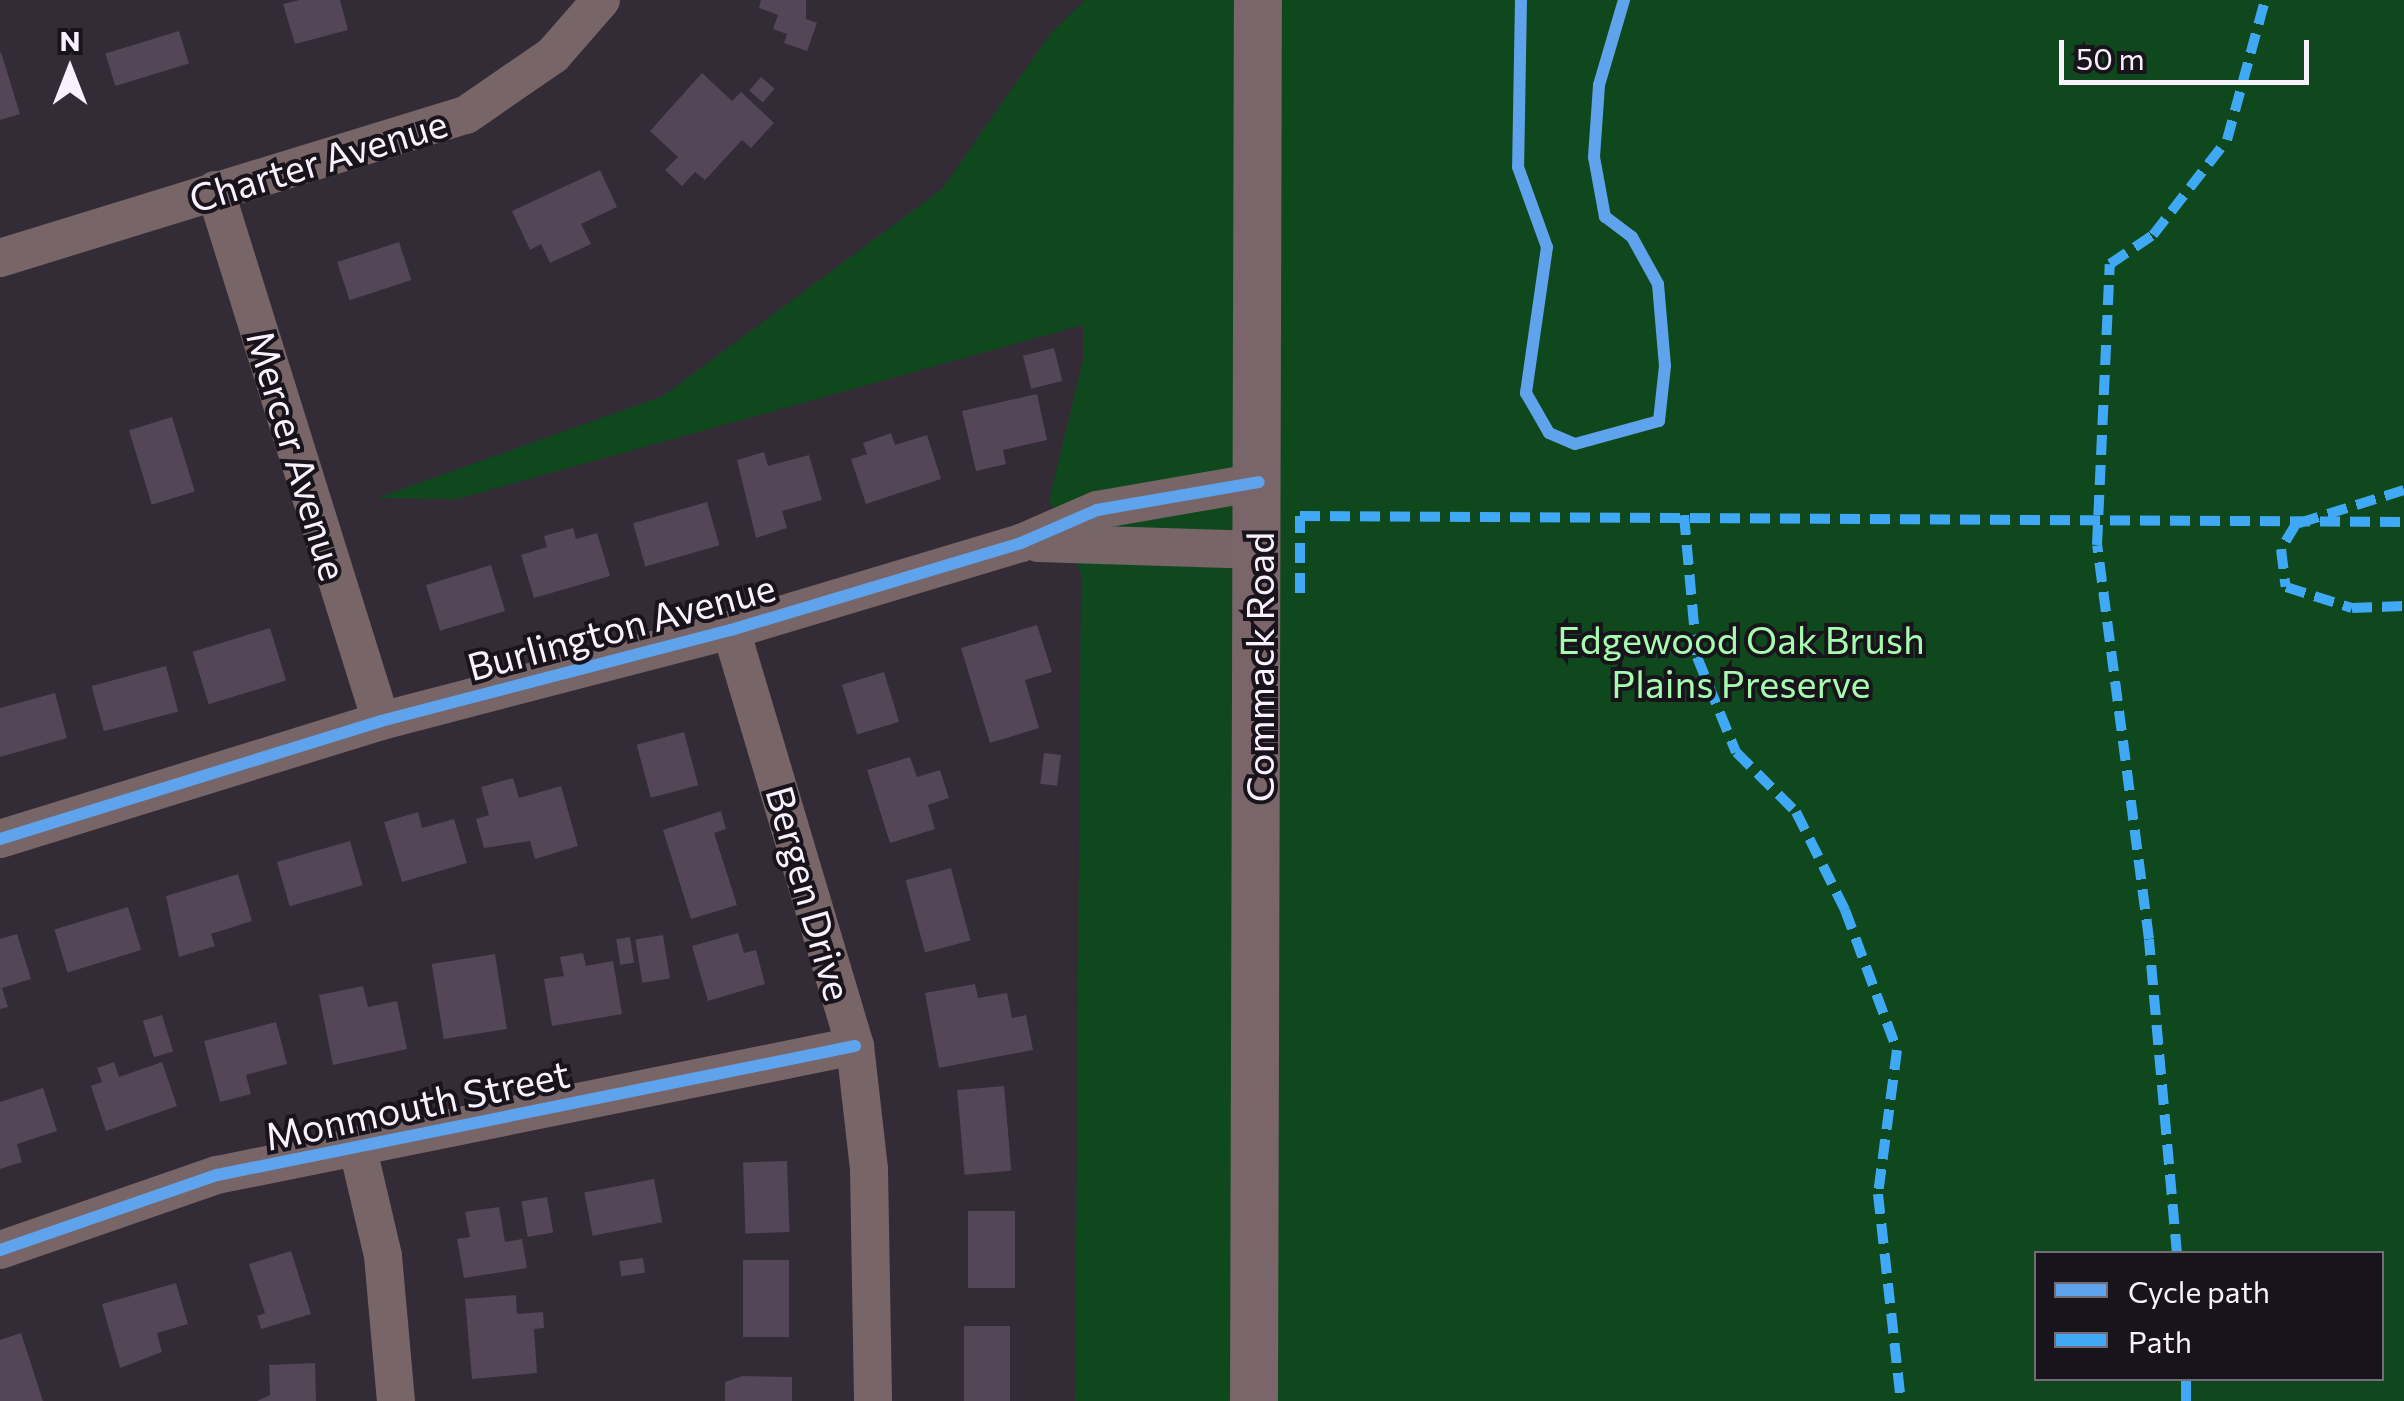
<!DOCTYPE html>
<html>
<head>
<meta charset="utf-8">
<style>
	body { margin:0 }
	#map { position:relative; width:2404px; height:1401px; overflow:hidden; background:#332b36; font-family:Commissioner,sans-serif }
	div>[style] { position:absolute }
	.green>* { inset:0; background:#10481e }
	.building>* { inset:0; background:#524657; transform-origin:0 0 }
	.minor>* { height:38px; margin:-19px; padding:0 19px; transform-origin:19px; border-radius:19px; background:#776568 }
	.major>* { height:48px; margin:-24px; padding:0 24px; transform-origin:24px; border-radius:24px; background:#79656a }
	.quiet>* { height:10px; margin-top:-5px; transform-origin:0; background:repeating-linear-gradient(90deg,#3fa9f5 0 20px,transparent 0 30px) }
	.cycleway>* { height:12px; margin:-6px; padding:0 6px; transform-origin:6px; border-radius:6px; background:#60a3ed }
	span { translate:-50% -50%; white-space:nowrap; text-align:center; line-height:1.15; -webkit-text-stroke:8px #19131c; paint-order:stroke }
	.street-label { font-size:38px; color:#faf1fe }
	.park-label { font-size:38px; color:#a6fcae }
	.legend { position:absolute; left:2034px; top:1251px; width:350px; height:130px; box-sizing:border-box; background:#19131c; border:2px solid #736c76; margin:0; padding:12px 18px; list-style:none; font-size:30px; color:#faf1fe }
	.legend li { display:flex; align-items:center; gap:20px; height:50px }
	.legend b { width:50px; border:2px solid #736c76 }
	.north { position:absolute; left:20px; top:20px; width:100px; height:100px; -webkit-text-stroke:8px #19131c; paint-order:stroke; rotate:0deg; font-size:28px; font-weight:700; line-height:40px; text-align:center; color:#faf1fe }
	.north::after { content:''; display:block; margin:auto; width:35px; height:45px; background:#faf1fe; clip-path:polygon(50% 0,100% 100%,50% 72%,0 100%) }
	.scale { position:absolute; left:2059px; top:40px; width:250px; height:45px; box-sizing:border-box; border:5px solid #faf1fe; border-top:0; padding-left:12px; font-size:30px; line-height:35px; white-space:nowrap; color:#faf1fe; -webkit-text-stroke:8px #19131c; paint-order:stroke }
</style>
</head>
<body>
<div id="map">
	<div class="green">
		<div style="clip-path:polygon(evenodd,1085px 0,2404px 0,2404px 1401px,1075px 1401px,1081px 573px,1049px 500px,1083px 361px,1083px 325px,457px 499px,377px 498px,663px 396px,942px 189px,1050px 34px,1085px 0,2036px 1254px,2382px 1254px,2382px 1378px,2036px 1378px,2036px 1254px)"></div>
	</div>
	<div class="building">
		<div style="clip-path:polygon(299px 0,340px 0,348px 30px,295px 44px,283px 4px)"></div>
		<div style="clip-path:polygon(761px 0,806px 0,806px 19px,817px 23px,807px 51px,784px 43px,787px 34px,773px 29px,778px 15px,759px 8px)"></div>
		<div style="left:179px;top:31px;width:34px;height:77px;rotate:73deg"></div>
		<div style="clip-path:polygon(1px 52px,20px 114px,0 120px,0 53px)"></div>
		<div style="clip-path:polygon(702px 73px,732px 101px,741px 92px,774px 123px,751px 148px,742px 140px,705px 180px,695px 172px,682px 186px,665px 170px,678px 157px,650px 131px)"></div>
		<div style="left:761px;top:77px;width:18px;height:18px;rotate:41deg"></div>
		<div style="clip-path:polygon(600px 170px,617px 207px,581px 224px,591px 244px,550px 263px,541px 244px,530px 250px,512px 211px)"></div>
		<div style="left:399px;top:242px;width:40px;height:65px;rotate:72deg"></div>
		<div style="left:1054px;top:348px;width:34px;height:32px;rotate:76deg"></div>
		<div style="clip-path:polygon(1037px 394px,1047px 440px,1003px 450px,1006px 464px,976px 471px,962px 411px)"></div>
		<div style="left:172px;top:417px;width:78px;height:45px;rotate:73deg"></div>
		<div style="clip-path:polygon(891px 433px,895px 445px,927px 435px,941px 479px,866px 504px,851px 459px,867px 454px,863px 443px)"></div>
		<div style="clip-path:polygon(764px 452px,768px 466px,809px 455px,822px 500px,782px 511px,787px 528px,756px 538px,737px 460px)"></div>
		<div style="left:707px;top:502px;width:45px;height:77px;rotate:74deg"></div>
		<div style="clip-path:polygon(573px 528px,576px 539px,597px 533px,610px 576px,534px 598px,521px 555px,547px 547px,544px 536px)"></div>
		<div style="left:491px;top:565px;width:48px;height:68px;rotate:73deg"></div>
		<div style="clip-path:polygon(1037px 625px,1052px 672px,1025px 680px,1039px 728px,990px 743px,961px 648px)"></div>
		<div style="left:270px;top:628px;width:55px;height:81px;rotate:73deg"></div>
		<div style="left:166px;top:666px;width:47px;height:77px;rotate:75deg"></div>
		<div style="left:884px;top:672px;width:52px;height:44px;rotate:73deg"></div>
		<div style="clip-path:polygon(55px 693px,67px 738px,0 757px,0 708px)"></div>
		<div style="left:684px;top:732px;width:55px;height:49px;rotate:75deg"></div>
		<div style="left:1044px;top:753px;width:17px;height:31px;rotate:7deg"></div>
		<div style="clip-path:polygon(910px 757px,917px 777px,940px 770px,949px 798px,928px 805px,935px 829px,890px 843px,867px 770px)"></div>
		<div style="clip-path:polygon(513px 778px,519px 798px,561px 786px,578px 846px,535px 859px,530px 841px,484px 848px,476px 819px,489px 815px,481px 787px)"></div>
		<div style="clip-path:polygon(721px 811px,726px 829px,714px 833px,737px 905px,691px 919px,663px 830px)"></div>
		<div style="clip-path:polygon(418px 812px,422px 828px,454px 819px,467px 863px,402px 882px,384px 822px)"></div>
		<div style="left:350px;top:841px;width:46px;height:76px;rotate:74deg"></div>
		<div style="left:951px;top:868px;width:75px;height:47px;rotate:75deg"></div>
		<div style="clip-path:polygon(238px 874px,252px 921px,211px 934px,215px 946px,179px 957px,166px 896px)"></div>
		<div style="left:128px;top:907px;width:45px;height:77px;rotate:73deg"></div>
		<div style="clip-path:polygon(738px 933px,744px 953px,756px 950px,765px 984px,708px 1001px,692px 946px)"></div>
		<div style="clip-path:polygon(17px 934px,31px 979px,2px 988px,8px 1007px,0 1009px,0 939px)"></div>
		<div style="left:663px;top:935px;width:44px;height:28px;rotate:81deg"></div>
		<div style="left:630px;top:937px;width:26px;height:14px;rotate:81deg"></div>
		<div style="clip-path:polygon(583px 953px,586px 966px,613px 961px,622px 1014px,552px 1026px,544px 979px,564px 976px,560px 957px)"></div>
		<div style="left:495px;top:954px;width:76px;height:64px;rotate:81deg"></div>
		<div style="clip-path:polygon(975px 984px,978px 998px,1007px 993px,1012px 1018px,1026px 1015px,1033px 1050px,939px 1068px,925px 993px)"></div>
		<div style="clip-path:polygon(363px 986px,368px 1007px,397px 1001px,407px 1049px,333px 1065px,319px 995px)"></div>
		<div style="left:162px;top:1015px;width:38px;height:20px;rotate:73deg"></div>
		<div style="clip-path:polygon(276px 1022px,287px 1064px,246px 1075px,251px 1094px,220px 1102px,204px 1041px)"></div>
		<div style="clip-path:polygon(114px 1062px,119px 1077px,162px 1062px,177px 1106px,106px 1131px,91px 1086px,102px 1082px,97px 1068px)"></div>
		<div style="left:1004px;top:1086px;width:85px;height:47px;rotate:85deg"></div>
		<div style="clip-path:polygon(43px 1088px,57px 1131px,17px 1144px,22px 1162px,0 1169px,0 1102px)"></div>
		<div style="left:787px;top:1161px;width:71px;height:44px;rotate:88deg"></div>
		<div style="left:654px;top:1179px;width:44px;height:71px;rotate:79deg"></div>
		<div style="left:547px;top:1197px;width:36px;height:26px;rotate:80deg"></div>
		<div style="clip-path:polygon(499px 1207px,505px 1242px,522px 1239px,527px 1268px,464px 1278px,457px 1239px,470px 1237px,465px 1212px)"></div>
		<div style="left:968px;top:1211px;width:47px;height:77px"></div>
		<div style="clip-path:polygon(291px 1251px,311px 1314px,261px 1329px,257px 1316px,265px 1313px,249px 1264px)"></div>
		<div style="left:643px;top:1258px;width:15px;height:24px;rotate:82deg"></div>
		<div style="left:743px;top:1260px;width:46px;height:77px"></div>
		<div style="clip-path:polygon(176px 1283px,188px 1324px,157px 1333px,162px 1352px,120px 1368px,102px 1304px)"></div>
		<div style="clip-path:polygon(516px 1295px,517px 1314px,543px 1312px,544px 1328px,534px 1329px,537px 1373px,472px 1379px,465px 1299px)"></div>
		<div style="left:964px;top:1326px;width:46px;height:75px"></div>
		<div style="clip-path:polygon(21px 1333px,43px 1401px,0 1401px,0 1340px)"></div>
		<div style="clip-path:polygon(315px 1363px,316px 1401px,257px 1401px,270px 1395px,269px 1365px)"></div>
		<div style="clip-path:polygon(742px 1376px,792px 1377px,792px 1401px,725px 1401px,725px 1382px)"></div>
	</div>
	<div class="minor">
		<div style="left:215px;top:190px;width:556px;rotate:72.64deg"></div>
		<div style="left:0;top:258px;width:487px;rotate:-17.1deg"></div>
		<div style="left:466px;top:115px;width:106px;rotate:-34.6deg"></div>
		<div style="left:553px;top:55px;width:73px;rotate:-48.9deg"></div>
		<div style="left:1038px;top:543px;width:221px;rotate:1.8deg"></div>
		<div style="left:731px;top:630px;width:434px;rotate:73.4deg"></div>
		<div style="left:855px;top:1046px;width:124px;rotate:83.5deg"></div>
		<div style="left:869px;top:1169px;width:232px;rotate:89deg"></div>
		<div style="left:0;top:839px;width:399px;rotate:-17.2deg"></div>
		<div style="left:381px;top:721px;width:362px;rotate:-14.6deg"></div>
		<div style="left:731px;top:630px;width:303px;rotate:-16.7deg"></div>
		<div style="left:1021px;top:543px;width:83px;rotate:-23.5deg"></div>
		<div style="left:1097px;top:510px;width:164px;rotate:-9.8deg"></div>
		<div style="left:357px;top:1145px;width:114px;rotate:76.8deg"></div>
		<div style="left:383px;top:1256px;width:146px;rotate:84.9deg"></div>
		<div style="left:0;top:1250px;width:230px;rotate:-19.1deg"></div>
		<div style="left:217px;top:1175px;width:651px;rotate:-11.43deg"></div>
	</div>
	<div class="major">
		<div style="left:1254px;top:1401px;width:1401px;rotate:-89.84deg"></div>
	</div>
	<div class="quiet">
		<div style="left:2404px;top:490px;width:113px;rotate:162.5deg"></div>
		<div style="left:2296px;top:524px;width:29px;rotate:121deg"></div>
		<div style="left:2281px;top:549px;width:38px;rotate:83deg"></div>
		<div style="left:2286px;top:587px;width:69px;rotate:17.7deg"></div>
		<div style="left:2352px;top:608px;width:52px;rotate:-2.2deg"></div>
		<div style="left:1684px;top:515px;width:143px;rotate:84.8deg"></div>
		<div style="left:1697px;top:657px;width:103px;rotate:67.7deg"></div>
		<div style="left:1736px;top:752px;width:85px;rotate:45deg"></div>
		<div style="left:1796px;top:812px;width:110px;rotate:63.4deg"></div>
		<div style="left:1845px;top:910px;width:149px;rotate:69.6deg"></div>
		<div style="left:1897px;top:1050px;width:145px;rotate:97.5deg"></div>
		<div style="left:1878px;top:1194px;width:208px;rotate:83.7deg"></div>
		<div style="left:1300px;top:593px;width:77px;rotate:-90deg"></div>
		<div style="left:1300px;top:516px;width:1104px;rotate:0.31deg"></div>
		<div style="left:2177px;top:1254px;width:316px;rotate:-95.1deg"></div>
		<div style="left:2149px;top:939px;width:397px;rotate:-97.5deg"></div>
		<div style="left:2097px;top:545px;width:281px;rotate:-87.4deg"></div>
		<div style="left:2110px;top:264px;width:52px;rotate:-34deg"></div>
		<div style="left:2153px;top:235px;width:120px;rotate:-52.1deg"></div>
		<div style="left:2227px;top:140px;width:145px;rotate:-74.8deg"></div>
		<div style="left:2186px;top:1401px;width:23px;rotate:-90deg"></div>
	</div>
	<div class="cycleway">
		<div style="left:1521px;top:0;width:167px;rotate:91deg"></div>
		<div style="left:1518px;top:167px;width:85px;rotate:70.1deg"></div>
		<div style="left:1547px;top:247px;width:148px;rotate:98.2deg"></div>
		<div style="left:1526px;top:393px;width:46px;rotate:60.1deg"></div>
		<div style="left:1549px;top:433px;width:28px;rotate:23deg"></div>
		<div style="left:1575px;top:444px;width:87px;rotate:-15.3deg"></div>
		<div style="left:1659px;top:421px;width:55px;rotate:-83.8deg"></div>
		<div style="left:1665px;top:366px;width:82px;rotate:-94.9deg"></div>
		<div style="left:1658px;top:284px;width:54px;rotate:-119deg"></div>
		<div style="left:1632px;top:237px;width:34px;rotate:-143deg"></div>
		<div style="left:1605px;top:217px;width:61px;rotate:-100.4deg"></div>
		<div style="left:1594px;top:157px;width:72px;rotate:-86deg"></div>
		<div style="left:1599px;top:85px;width:89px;rotate:-73.6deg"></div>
		<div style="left:0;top:839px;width:399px;rotate:-17.2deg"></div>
		<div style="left:381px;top:721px;width:362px;rotate:-14.6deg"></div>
		<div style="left:731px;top:630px;width:303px;rotate:-16.7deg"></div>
		<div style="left:1021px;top:543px;width:83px;rotate:-23.5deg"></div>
		<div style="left:1097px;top:510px;width:164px;rotate:-9.8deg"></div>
		<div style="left:0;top:1250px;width:230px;rotate:-19.1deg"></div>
		<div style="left:217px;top:1175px;width:651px;rotate:-11.43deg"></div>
	</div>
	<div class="street-label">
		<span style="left:318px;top:160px;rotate:-17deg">Charter Avenue</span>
		<span style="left:298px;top:455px;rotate:73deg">Mercer Avenue</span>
		<span style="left:621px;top:626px;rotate:-15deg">Burlington Avenue</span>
		<span style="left:1259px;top:667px;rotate:-90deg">Commack Road</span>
		<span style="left:810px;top:893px;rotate:74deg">Bergen Drive</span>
		<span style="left:417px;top:1104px;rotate:-12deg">Monmouth Street</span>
	</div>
	<div class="park-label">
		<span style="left:1741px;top:661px">Edgewood Oak Brush<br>Plains Preserve</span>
	</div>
	<ul class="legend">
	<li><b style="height:12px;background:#60a3ed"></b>Cycle path</li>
	<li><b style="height:12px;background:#3fa9f5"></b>Path</li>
	</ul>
	<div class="north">N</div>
	<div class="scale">50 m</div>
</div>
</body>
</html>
